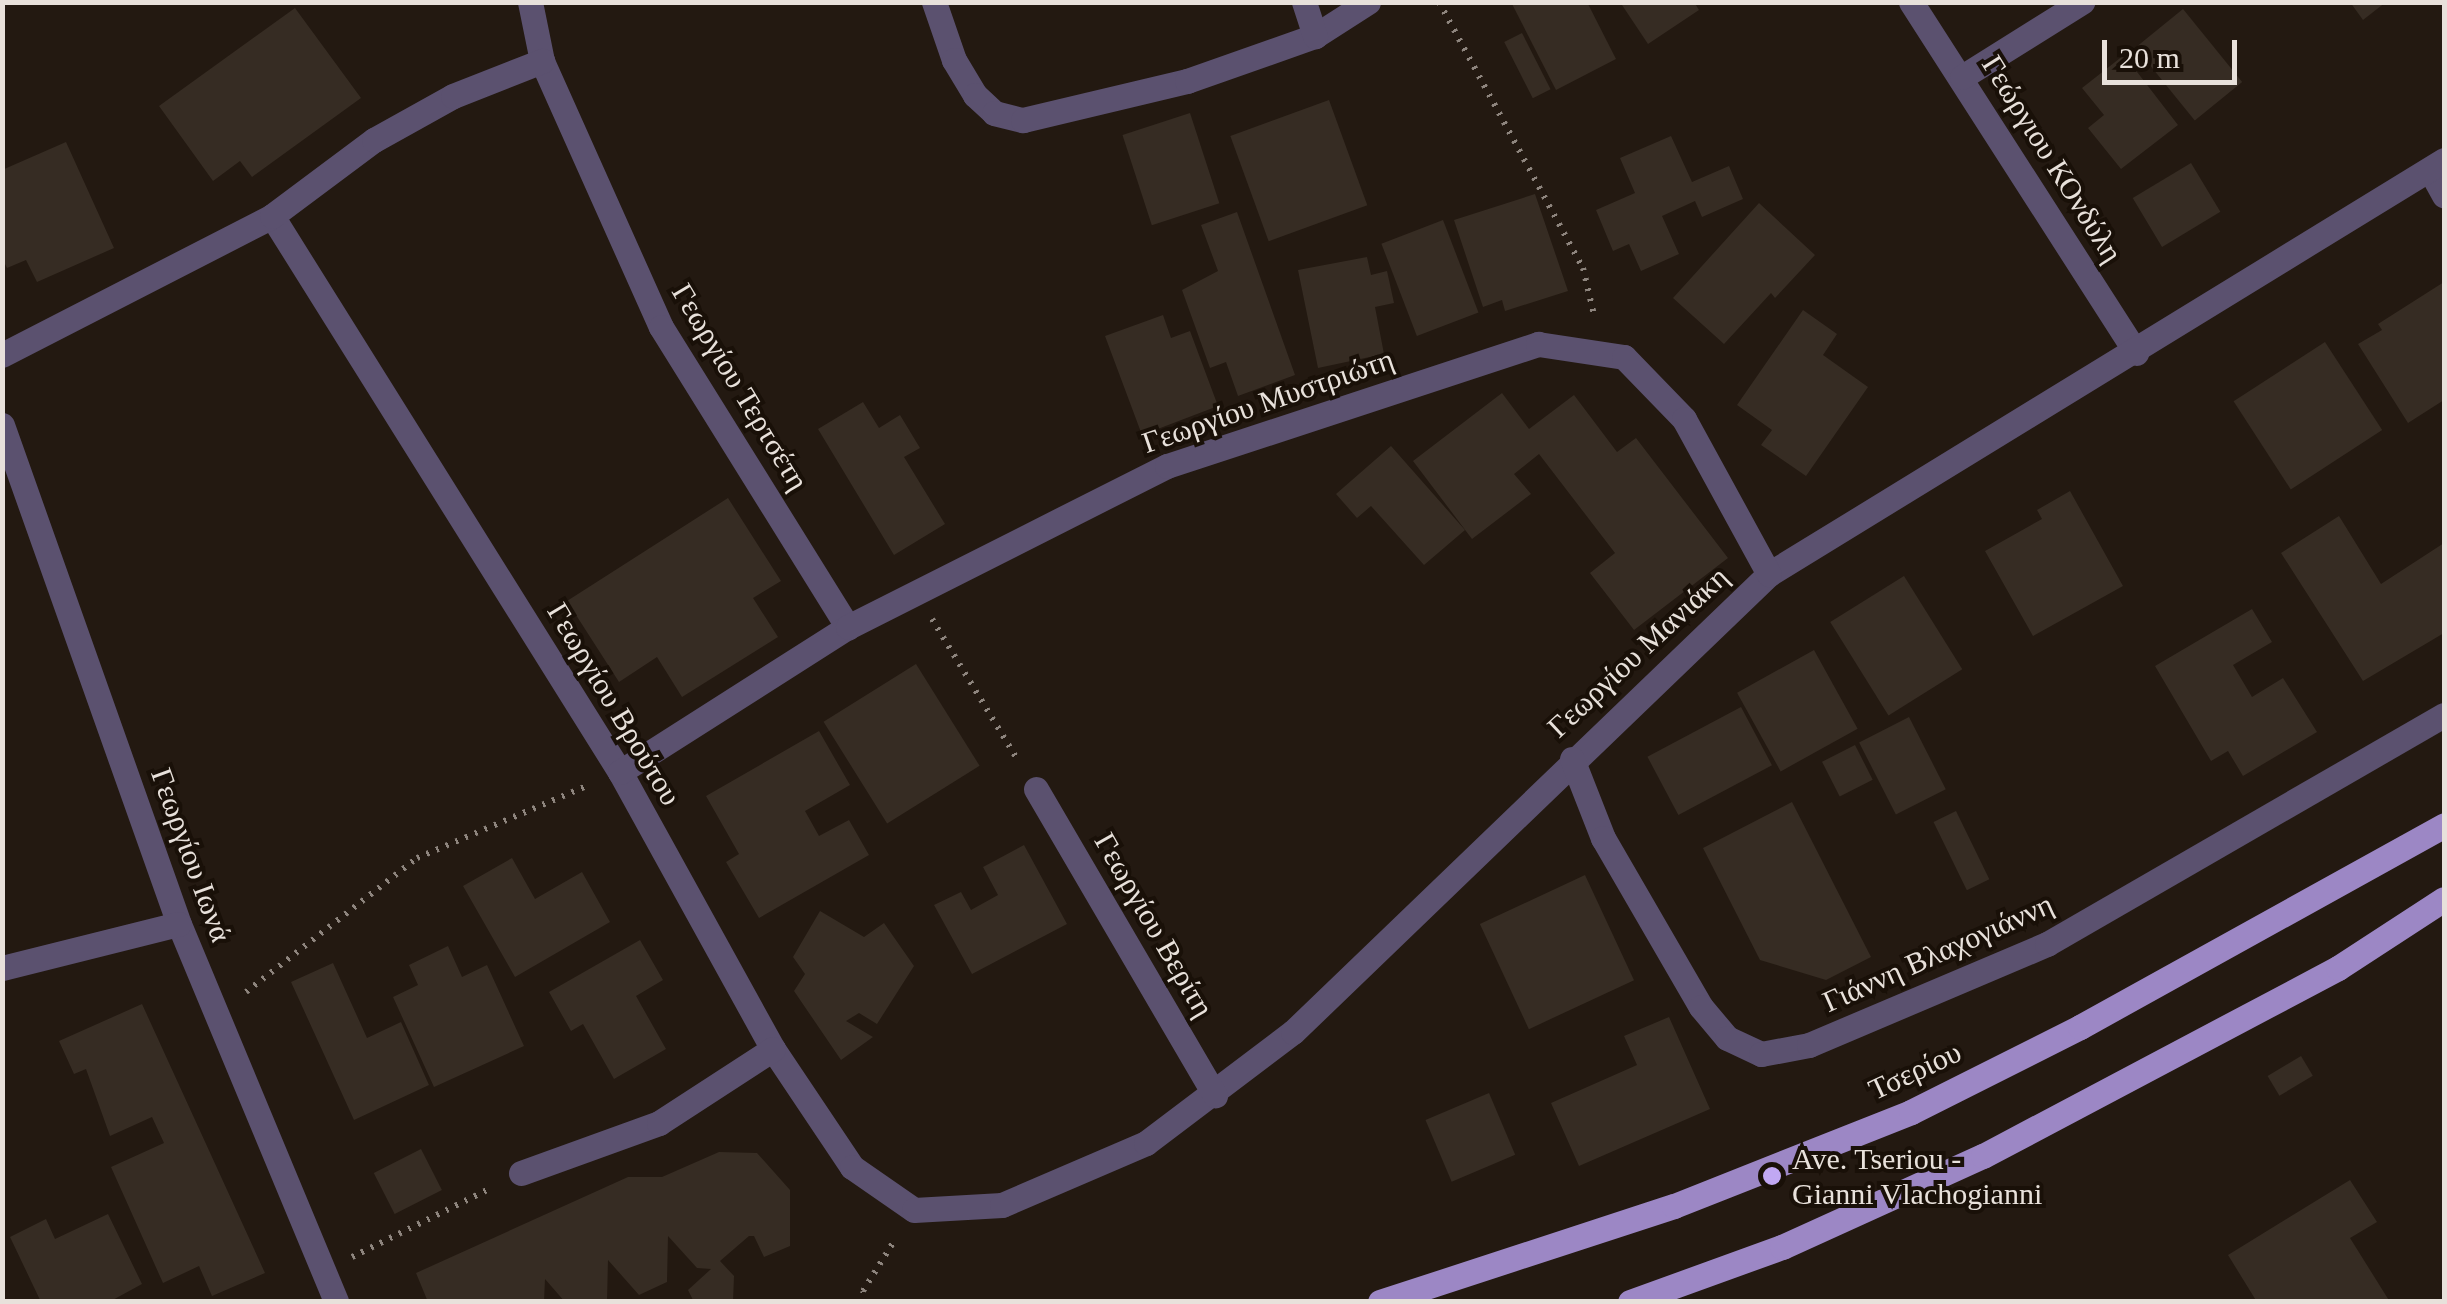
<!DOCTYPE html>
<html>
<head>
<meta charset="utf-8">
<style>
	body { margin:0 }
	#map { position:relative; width:2447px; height:1304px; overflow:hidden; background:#231911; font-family:Georgia,serif }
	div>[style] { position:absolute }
	.building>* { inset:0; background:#362c23; transform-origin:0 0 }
	.path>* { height:6px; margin-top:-3px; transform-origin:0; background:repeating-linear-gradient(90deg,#8e857e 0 2.5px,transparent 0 10.5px) }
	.minor>* { height:25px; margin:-12.5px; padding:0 12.5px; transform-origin:12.5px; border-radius:12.5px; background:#5b516f }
	.major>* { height:25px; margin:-12.5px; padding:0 12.5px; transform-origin:12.5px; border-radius:12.5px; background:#9c87c5 }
	.dots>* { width:28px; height:28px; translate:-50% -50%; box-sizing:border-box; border:5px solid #191008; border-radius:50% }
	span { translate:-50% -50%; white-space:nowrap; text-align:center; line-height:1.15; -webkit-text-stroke:8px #191008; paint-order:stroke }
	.street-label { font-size:30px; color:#e8e1db }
	.poi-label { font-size:30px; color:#e8e1db }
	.left { translate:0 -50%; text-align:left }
	.frame { position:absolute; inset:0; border:5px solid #e8e1db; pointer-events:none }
	.scale { position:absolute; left:2102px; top:40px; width:135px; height:45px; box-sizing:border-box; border:5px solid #e8e1db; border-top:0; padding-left:12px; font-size:30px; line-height:35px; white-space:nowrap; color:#e8e1db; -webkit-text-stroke:8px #191008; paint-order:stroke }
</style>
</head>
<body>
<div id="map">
	<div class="building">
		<div style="clip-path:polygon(1511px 2px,1587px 2px,1616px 59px,1556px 90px)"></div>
		<div style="clip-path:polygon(1620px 2px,1694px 2px,1699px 10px,1648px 44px)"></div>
		<div style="clip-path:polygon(2350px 2px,2386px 2px,2363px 20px)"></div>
		<div style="clip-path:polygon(295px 8px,361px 98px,252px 177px,240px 161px,213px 181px,159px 106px)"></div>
		<div style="left:2183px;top:9px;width:94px;height:61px;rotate:51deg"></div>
		<div style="left:1522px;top:33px;width:63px;height:20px;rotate:63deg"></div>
		<div style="clip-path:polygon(2124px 55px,2178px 125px,2121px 169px,2088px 128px,2104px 115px,2082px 88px)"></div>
		<div style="left:1329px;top:100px;width:112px;height:105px;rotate:70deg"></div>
		<div style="left:1190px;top:113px;width:95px;height:71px;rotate:72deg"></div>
		<div style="clip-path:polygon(1671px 136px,1692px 182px,1729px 166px,1743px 199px,1702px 217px,1695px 201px,1662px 216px,1679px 254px,1641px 271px,1629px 244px,1613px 251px,1596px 210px,1635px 193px,1620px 158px)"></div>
		<div style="clip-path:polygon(66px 142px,114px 248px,37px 282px,26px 260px,7px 268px,2px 258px,2px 170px)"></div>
		<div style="left:2191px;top:163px;width:57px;height:68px;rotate:59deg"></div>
		<div style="clip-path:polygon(1535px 194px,1568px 291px,1505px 311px,1502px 300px,1483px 307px,1454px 220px)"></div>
		<div style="clip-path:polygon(1759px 203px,1815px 255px,1775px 298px,1771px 293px,1724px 344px,1673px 298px)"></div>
		<div style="clip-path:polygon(1237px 212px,1295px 375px,1238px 396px,1226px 362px,1210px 368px,1182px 290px,1218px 271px,1201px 225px)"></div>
		<div style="left:1443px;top:220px;width:99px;height:66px;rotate:69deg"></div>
		<div style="clip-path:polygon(1367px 257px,1371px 275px,1387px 271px,1394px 303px,1375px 307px,1384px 354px,1318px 368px,1298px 270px)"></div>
		<div style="clip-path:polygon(2444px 282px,2444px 400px,2408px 423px,2358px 344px,2382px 330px,2378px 324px)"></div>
		<div style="clip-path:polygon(1803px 310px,1837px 334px,1823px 355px,1868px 387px,1806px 476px,1761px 445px,1772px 430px,1737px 405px)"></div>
		<div style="clip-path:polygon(1163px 315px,1171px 338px,1190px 331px,1218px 406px,1142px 435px,1105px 336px)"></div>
		<div style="left:2325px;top:342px;width:105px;height:109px;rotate:57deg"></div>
		<div style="clip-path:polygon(1502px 393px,1529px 429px,1574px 395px,1617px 452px,1636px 438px,1728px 558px,1634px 630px,1590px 573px,1615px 553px,1539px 454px,1514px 474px,1531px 494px,1472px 539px,1413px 461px)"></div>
		<div style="clip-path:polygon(863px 402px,879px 428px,900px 415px,920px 448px,904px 457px,945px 524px,894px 555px,818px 429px)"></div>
		<div style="clip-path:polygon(1391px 446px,1465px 530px,1424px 565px,1371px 506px,1357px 518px,1336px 494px)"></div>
		<div style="clip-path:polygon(2070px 491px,2123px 586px,2033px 636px,1985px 551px,2042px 519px,2037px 510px)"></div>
		<div style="clip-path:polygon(728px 498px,781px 581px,753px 598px,778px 637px,682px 697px,657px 657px,619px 682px,567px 601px)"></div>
		<div style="clip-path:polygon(2339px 516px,2381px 584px,2444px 543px,2444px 633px,2363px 681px,2281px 553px)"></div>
		<div style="left:1904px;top:576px;width:110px;height:87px;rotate:58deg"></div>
		<div style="clip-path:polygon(2252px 609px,2272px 642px,2233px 665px,2252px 697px,2283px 678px,2317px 732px,2243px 776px,2228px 751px,2211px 761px,2155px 666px)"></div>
		<div style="left:1814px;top:650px;width:90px;height:88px;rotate:61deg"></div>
		<div style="left:916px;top:664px;width:120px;height:109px;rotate:58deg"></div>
		<div style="left:1741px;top:707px;width:66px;height:106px;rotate:62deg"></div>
		<div style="left:1909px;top:717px;width:81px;height:56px;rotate:63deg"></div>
		<div style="clip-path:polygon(819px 731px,850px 785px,805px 811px,819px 836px,849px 820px,869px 855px,759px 918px,726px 862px,739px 854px,706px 796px)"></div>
		<div style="left:1855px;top:745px;width:39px;height:37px;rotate:63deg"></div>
		<div style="clip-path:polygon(1792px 802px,1871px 957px,1826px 980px,1760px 960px,1703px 848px)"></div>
		<div style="left:1956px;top:811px;width:76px;height:25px;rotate:64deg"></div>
		<div style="clip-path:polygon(1024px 845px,1067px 924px,972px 974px,934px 905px,961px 892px,971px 910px,998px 895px,983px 867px)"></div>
		<div style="clip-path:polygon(512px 858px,535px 899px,582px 872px,610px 922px,515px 977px,463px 886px)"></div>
		<div style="left:1585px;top:875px;width:116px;height:116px;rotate:65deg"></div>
		<div style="clip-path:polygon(820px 911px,864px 937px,884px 923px,914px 966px,877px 1024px,859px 1013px,846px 1021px,873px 1037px,841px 1060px,794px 991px,805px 974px,793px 957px)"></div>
		<div style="clip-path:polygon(640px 940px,663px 980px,636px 996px,666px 1049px,614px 1079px,583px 1024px,571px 1031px,549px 992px)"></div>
		<div style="clip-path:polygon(448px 946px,462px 977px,487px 965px,524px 1046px,434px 1087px,393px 997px,418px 985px,409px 965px)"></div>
		<div style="clip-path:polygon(333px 963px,367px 1038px,401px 1022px,429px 1085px,354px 1120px,291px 982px)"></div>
		<div style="clip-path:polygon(142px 1004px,265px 1273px,212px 1296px,199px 1266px,163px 1283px,111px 1167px,164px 1143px,152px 1117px,110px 1136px,86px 1069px,74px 1074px,59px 1041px)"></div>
		<div style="clip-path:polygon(1669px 1017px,1710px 1109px,1579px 1166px,1551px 1103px,1637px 1065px,1624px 1036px)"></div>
		<div style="left:2301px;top:1056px;width:23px;height:39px;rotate:59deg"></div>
		<div style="left:1489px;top:1093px;width:67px;height:69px;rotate:67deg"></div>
		<div style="left:421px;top:1149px;width:46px;height:53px;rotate:63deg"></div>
		<div style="clip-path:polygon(719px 1152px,757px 1153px,790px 1190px,790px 1246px,764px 1257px,754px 1236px,749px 1236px,720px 1261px,734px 1276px,733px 1302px,694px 1302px,688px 1290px,711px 1269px,697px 1268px,668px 1236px,667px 1282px,639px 1295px,608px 1260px,607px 1302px,565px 1302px,545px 1279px,544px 1302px,428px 1302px,416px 1273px,628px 1177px,662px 1177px)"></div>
		<div style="clip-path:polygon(2350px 1180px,2377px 1222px,2350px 1238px,2390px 1302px,2257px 1302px,2228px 1255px)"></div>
		<div style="clip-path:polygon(108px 1214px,142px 1284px,109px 1302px,41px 1302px,10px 1237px,46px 1219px,55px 1239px)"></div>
	</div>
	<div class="path">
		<div style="left:1439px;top:2px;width:302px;rotate:61.6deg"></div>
		<div style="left:1583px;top:268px;width:52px;rotate:76.8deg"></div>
		<div style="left:932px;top:619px;width:167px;rotate:58.7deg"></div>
		<div style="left:246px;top:992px;width:217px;rotate:-38.1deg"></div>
		<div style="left:417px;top:858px;width:185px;rotate:-23deg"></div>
		<div style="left:352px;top:1257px;width:157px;rotate:-26.4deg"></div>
		<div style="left:867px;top:1302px;width:12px;rotate:-110deg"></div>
		<div style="left:863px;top:1291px;width:62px;rotate:-58.1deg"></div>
	</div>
	<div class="minor">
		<div style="left:530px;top:2px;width:60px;rotate:78.5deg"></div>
		<div style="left:542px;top:61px;width:291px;rotate:65.9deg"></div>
		<div style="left:661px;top:327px;width:354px;rotate:58.1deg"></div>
		<div style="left:934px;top:2px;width:61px;rotate:71deg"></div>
		<div style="left:954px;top:60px;width:41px;rotate:59deg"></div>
		<div style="left:975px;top:95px;width:26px;rotate:43deg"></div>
		<div style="left:994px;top:113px;width:30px;rotate:14deg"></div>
		<div style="left:1023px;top:120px;width:169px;rotate:-13.4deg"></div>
		<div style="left:1187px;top:81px;width:136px;rotate:-19.4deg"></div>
		<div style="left:1315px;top:36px;width:63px;rotate:-32.7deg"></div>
		<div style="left:1304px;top:2px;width:36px;rotate:72deg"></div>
		<div style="left:1911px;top:2px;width:417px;rotate:57.3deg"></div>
		<div style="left:1962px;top:77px;width:142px;rotate:-32deg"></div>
		<div style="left:2430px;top:170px;width:29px;rotate:61deg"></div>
		<div style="left:272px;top:216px;width:656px;rotate:57.96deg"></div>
		<div style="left:620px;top:772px;width:316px;rotate:61.1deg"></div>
		<div style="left:773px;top:1049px;width:142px;rotate:56.2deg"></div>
		<div style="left:852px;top:1167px;width:75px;rotate:34.7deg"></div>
		<div style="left:914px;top:1210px;width:88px;rotate:-3.3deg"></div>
		<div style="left:1002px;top:1205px;width:157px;rotate:-23.3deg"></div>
		<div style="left:1146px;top:1143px;width:184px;rotate:-37.1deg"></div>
		<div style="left:1293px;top:1032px;width:661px;rotate:-43.9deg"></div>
		<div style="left:1769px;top:574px;width:792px;rotate:-31.52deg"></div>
		<div style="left:2px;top:355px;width:304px;rotate:-27.2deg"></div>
		<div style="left:272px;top:216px;width:127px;rotate:-36.7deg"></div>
		<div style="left:374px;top:140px;width:90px;rotate:-29.1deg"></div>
		<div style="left:453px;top:96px;width:96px;rotate:-21.5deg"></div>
		<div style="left:2px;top:425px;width:529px;rotate:70.47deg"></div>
		<div style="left:179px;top:924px;width:409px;rotate:67.4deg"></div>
		<div style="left:1572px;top:759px;width:85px;rotate:68.6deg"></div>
		<div style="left:1603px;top:838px;width:195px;rotate:59.9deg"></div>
		<div style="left:1701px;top:1007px;width:40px;rotate:50deg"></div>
		<div style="left:1727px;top:1038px;width:38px;rotate:25deg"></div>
		<div style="left:1761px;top:1054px;width:49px;rotate:-10.6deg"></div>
		<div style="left:1809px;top:1045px;width:259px;rotate:-23deg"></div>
		<div style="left:2047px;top:944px;width:458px;rotate:-30deg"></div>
		<div style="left:620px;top:772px;width:270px;rotate:-32.5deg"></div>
		<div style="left:848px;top:627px;width:357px;rotate:-26.8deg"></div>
		<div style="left:1167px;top:466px;width:391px;rotate:-18.2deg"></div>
		<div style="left:1538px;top:344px;width:87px;rotate:8.6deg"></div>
		<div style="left:1624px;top:357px;width:86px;rotate:45.9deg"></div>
		<div style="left:1684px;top:419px;width:177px;rotate:61.3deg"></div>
		<div style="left:1036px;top:789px;width:355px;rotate:59.7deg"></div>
		<div style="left:2px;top:968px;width:182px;rotate:-14deg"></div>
		<div style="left:521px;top:1173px;width:147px;rotate:-19.9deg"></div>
		<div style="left:659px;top:1123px;width:136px;rotate:-33deg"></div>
	</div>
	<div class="major">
		<div style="left:1380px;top:1302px;width:309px;rotate:-18.1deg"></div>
		<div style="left:1674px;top:1206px;width:255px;rotate:-21.6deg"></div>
		<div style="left:1911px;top:1112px;width:189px;rotate:-26.7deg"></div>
		<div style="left:2080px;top:1027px;width:416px;rotate:-29deg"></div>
		<div style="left:1630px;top:1302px;width:162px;rotate:-19.9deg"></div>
		<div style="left:1782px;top:1247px;width:221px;rotate:-24.4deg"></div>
		<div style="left:1983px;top:1156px;width:402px;rotate:-27.9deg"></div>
		<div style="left:2338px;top:968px;width:126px;rotate:-33.1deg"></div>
	</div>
	<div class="dots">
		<div style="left:1772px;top:1176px;background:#c1a8f3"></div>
	</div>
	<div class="street-label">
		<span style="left:2052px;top:159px;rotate:58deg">Γεώργιου ΚΟνδύλη</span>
		<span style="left:740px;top:387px;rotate:59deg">Γεωργίου Τερτσέτη</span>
		<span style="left:1268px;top:401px;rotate:-19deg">Γεωργίου Μυστριώτη</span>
		<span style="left:1638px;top:652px;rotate:-43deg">Γεωργίου Μανιάκη</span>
		<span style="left:614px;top:704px;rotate:59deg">Γεωργίου Βρούτου</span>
		<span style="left:191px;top:855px;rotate:70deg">Γεωργίου Ιωνά</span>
		<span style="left:1154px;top:925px;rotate:60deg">Γεωργίου Βερίτη</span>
		<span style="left:1938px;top:953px;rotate:-24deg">Γιάννη Βλαχογιάννη</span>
		<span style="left:1915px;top:1071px;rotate:-25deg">Τσερίου</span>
	</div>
	<div class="poi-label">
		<span class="left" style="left:1792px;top:1176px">Ave. Tseriou -<br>Gianni Vlachogianni</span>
	</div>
	<div class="frame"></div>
	<div class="scale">20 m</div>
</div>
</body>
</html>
